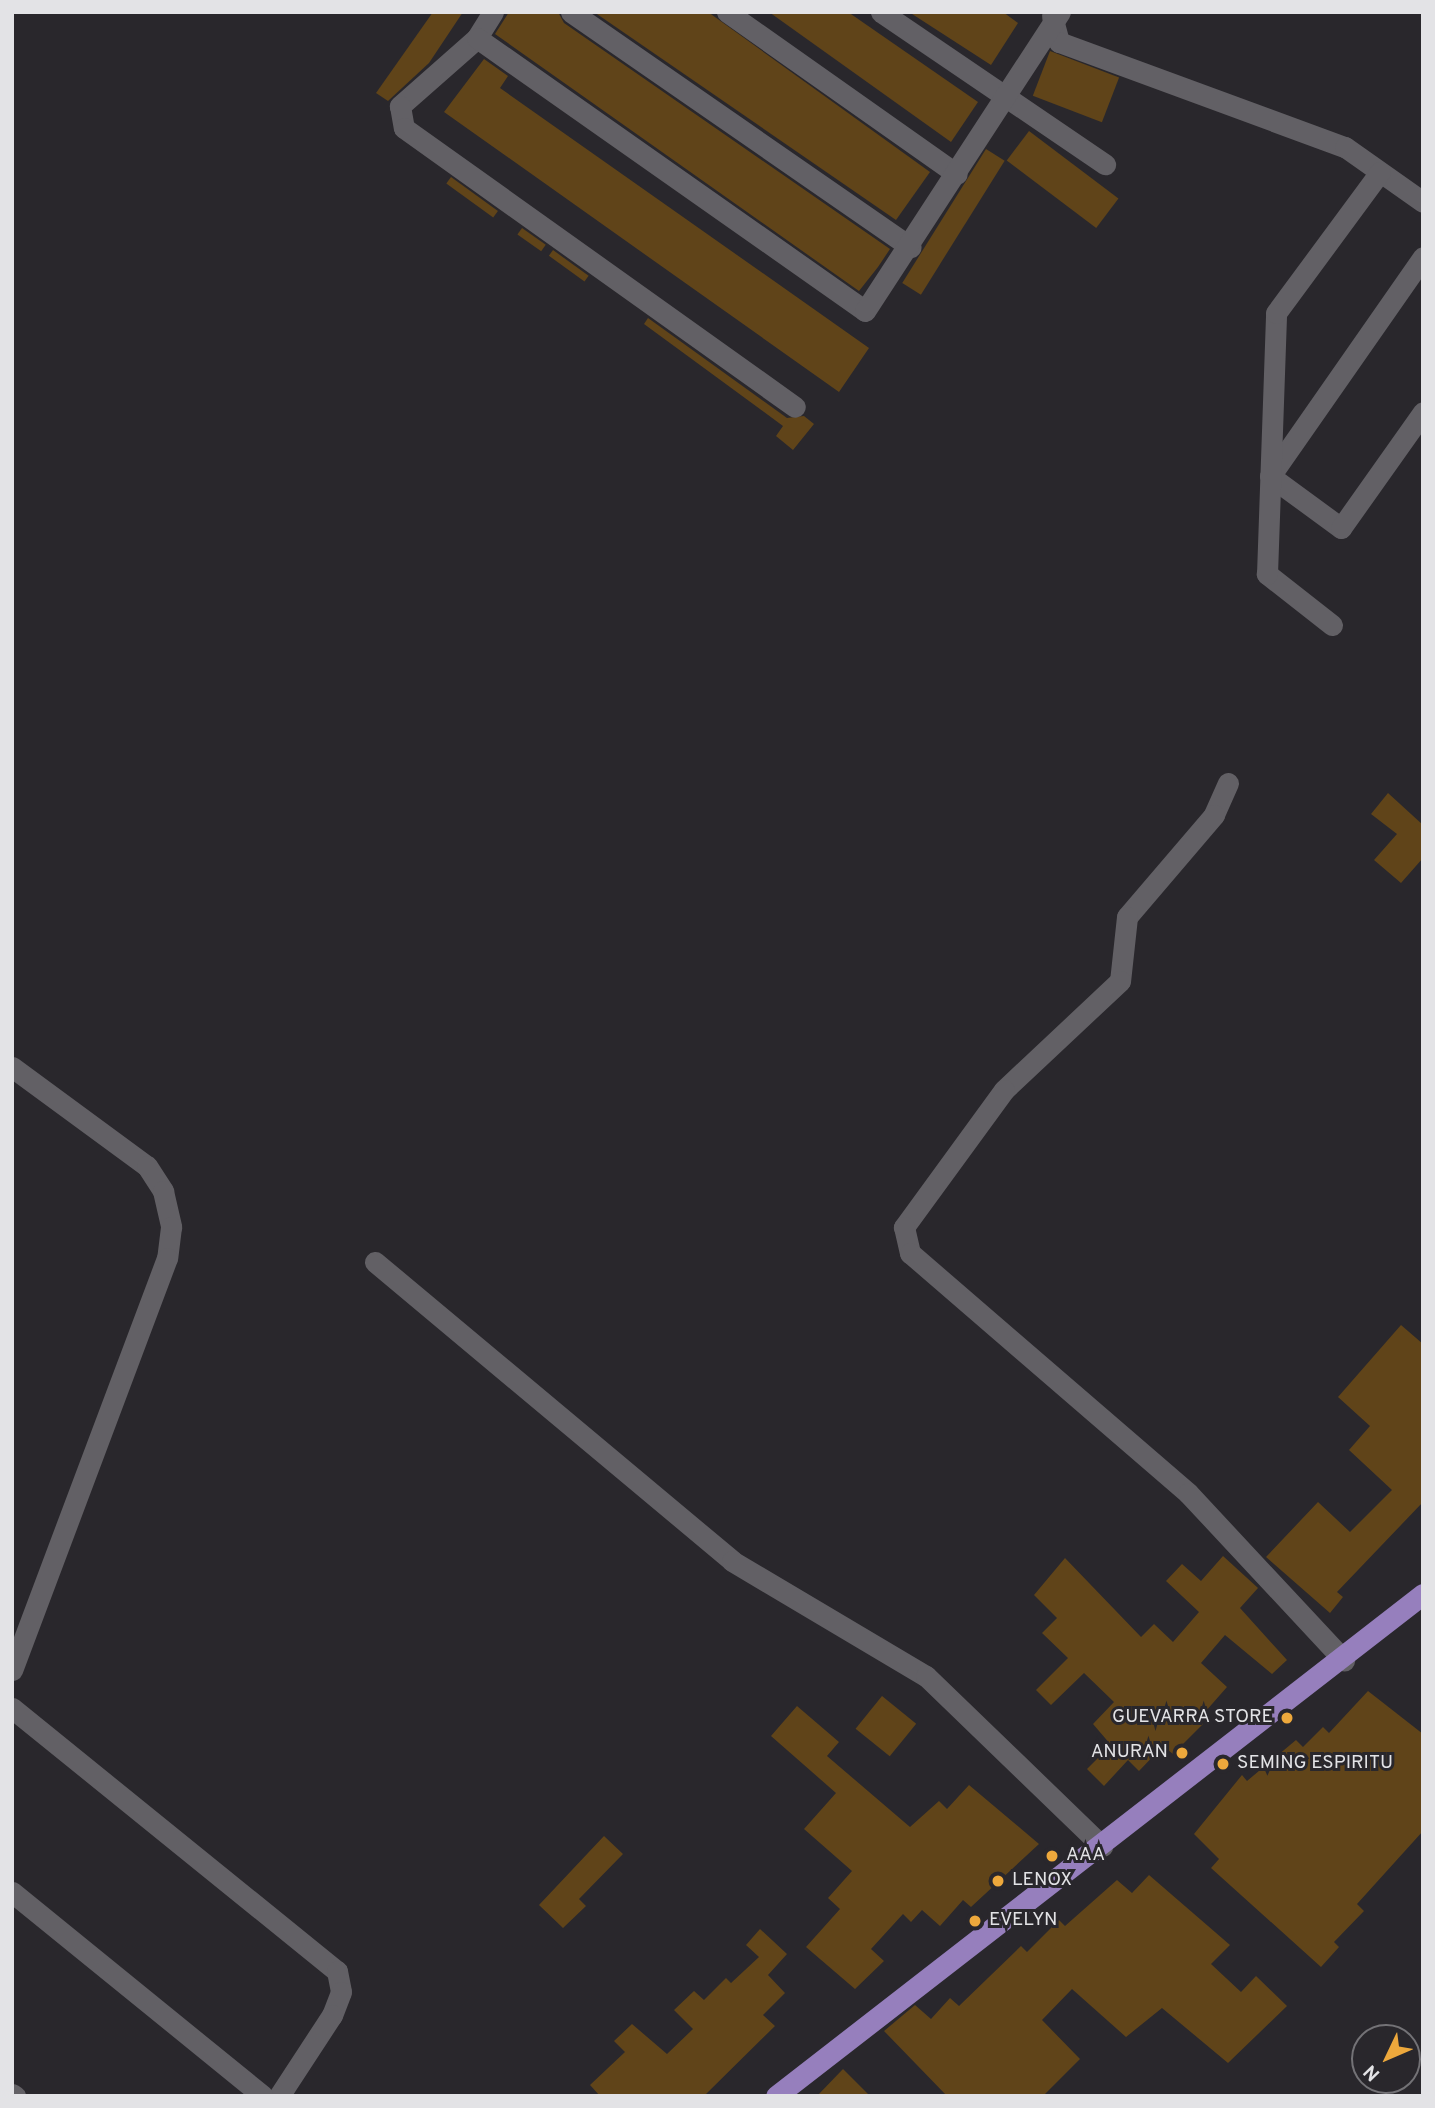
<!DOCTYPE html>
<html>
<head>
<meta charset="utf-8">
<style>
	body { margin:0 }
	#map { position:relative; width:1435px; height:2108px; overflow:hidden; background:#29272c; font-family:Overpass,sans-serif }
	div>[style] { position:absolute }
	.building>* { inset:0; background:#604419; transform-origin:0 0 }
	.minor>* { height:21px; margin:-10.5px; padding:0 10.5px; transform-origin:10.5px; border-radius:10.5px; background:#626065 }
	.major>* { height:21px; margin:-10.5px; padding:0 10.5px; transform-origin:10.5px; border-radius:10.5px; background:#967fbd }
	.dots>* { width:19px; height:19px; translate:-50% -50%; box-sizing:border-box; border:4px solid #29272c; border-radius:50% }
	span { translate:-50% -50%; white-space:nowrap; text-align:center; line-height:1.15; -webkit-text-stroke:6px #29272c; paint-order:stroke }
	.poi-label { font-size:19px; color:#e3e3e6 }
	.right { translate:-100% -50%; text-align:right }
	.left { translate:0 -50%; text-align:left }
	.frame { position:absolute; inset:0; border:14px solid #e3e3e6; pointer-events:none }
	.north { position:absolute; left:1351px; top:2024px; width:70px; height:70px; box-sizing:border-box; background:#29272c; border:2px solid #737276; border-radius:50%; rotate:226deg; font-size:19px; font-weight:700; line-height:28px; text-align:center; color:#e3e3e6 }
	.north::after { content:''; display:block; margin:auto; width:24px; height:32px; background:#eda83c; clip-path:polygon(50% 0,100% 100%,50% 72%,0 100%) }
</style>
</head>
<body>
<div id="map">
	<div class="building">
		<div style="clip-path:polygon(433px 12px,463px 12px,429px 63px,388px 101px,376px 93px)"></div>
		<div style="clip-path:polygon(509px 12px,558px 12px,564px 23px,890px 249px,878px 267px,859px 291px,495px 34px)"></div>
		<div style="clip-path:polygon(594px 12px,708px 12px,930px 172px,896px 220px)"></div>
		<div style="clip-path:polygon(769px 12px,848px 12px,978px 102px,951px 142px)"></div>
		<div style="clip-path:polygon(909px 12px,1003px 12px,1018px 23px,991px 65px)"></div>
		<div style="left:1050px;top:51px;width:74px;height:48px;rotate:21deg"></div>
		<div style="clip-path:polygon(484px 59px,508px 76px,500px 88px,869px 348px,839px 392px,444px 112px)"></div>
		<div style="left:1029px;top:131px;width:112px;height:37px;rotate:37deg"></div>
		<div style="left:986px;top:149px;width:22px;height:158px;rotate:32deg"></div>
		<div style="left:451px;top:177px;width:58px;height:8px;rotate:36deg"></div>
		<div style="left:522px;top:228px;width:29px;height:8px;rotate:35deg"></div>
		<div style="left:553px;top:250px;width:44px;height:7px;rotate:36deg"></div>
		<div style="clip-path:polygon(648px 318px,787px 418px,804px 416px,814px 424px,793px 450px,776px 436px,783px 426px,644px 324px)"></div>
		<div style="clip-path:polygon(1388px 793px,1423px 825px,1423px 858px,1401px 883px,1374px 860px,1397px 834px,1371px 814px)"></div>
		<div style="clip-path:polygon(1401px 1325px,1423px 1344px,1423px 1502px,1337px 1592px,1343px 1597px,1330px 1613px,1266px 1557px,1318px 1502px,1350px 1532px,1392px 1490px,1349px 1450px,1370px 1426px,1338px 1397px)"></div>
		<div style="clip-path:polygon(1223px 1556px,1258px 1588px,1240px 1608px,1287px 1660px,1272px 1674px,1225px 1635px,1201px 1663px,1227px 1687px,1198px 1720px,1203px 1724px,1173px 1754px,1163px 1746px,1139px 1771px,1128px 1760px,1104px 1786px,1087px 1769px,1111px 1745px,1093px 1724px,1114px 1702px,1084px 1673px,1051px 1705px,1036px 1690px,1068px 1658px,1042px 1633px,1057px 1618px,1034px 1595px,1065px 1558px,1141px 1637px,1154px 1624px,1173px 1642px,1199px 1612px,1166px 1581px,1182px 1564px,1201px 1581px)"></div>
		<div style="clip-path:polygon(1368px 1691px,1423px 1734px,1423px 1831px,1357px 1904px,1364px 1911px,1334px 1942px,1339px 1947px,1321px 1967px,1211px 1868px,1219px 1859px,1194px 1834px,1242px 1775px,1247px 1781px,1296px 1740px,1303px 1747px,1323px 1727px,1329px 1733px)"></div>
		<div style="left:882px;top:1696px;width:44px;height:42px;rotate:39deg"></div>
		<div style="clip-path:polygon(797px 1706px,839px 1742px,827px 1756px,910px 1827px,939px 1801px,947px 1809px,969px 1785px,1039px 1844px,971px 1907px,963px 1900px,940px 1926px,922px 1910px,911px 1922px,903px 1914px,871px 1949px,884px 1961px,855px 1989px,806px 1947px,840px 1909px,828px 1898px,852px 1871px,804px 1829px,836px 1793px,771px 1736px)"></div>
		<div style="clip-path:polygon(604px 1836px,623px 1854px,579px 1899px,586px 1906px,563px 1928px,539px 1905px)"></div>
		<div style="clip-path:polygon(1149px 1875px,1230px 1945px,1211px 1964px,1241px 1992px,1256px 1976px,1287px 2006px,1228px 2063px,1162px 2008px,1126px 2037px,1072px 1989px,1042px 2020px,1080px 2059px,1043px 2096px,947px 2096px,884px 2031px,915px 2005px,931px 2019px,950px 1998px,959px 2006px,1021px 1946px,1027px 1952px,1059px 1920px,1065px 1926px,1117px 1880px,1132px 1893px)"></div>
		<div style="clip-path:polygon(760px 1929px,787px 1954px,768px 1975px,785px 1993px,763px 2015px,775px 2026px,704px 2096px,600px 2096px,590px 2085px,625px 2052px,614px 2041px,632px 2024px,667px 2054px,693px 2029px,674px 2010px,694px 1991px,704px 2000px,726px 1978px,731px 1983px,759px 1957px,746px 1945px)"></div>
		<div style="clip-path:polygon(843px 2069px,870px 2096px,817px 2096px)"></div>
	</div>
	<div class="minor">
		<div style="left:493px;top:12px;width:31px;rotate:122deg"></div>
		<div style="left:477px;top:38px;width:103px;rotate:138.6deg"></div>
		<div style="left:400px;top:106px;width:22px;rotate:80deg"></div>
		<div style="left:404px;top:128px;width:480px;rotate:35.5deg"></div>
		<div style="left:571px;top:12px;width:413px;rotate:34.7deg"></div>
		<div style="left:727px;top:12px;width:281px;rotate:35.2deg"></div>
		<div style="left:881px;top:12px;width:271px;rotate:34.2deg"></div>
		<div style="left:1052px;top:16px;width:27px;rotate:75deg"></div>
		<div style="left:1059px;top:42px;width:305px;rotate:20.2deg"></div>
		<div style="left:1345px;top:147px;width:95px;rotate:35.2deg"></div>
		<div style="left:477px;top:38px;width:474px;rotate:35.1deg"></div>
		<div style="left:865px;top:311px;width:357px;rotate:-56.9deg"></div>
		<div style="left:1423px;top:257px;width:267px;rotate:124.9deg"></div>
		<div style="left:1270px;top:476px;width:88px;rotate:36.2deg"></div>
		<div style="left:1341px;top:528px;width:142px;rotate:-54.7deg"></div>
		<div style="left:1332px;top:625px;width:83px;rotate:-141.9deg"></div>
		<div style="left:1267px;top:574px;width:261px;rotate:-88deg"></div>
		<div style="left:1276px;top:313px;width:175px;rotate:-53.6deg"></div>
		<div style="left:1228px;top:783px;width:35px;rotate:114deg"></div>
		<div style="left:1214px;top:815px;width:134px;rotate:130.5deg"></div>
		<div style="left:1127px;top:917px;width:64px;rotate:96.2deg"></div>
		<div style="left:1120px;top:981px;width:159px;rotate:136.8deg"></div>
		<div style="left:1004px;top:1090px;width:170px;rotate:126.1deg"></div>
		<div style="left:904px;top:1227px;width:27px;rotate:77deg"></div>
		<div style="left:910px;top:1253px;width:367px;rotate:40.8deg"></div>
		<div style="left:1188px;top:1493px;width:229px;rotate:47deg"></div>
		<div style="left:12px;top:1067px;width:167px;rotate:36.3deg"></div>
		<div style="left:147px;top:1166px;width:30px;rotate:57deg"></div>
		<div style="left:163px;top:1191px;width:37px;rotate:77deg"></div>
		<div style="left:171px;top:1227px;width:31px;rotate:97deg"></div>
		<div style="left:167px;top:1258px;width:440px;rotate:110.6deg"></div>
		<div style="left:375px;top:1262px;width:466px;rotate:39.9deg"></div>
		<div style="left:732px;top:1561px;width:226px;rotate:30.7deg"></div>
		<div style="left:926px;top:1676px;width:245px;rotate:44deg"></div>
		<div style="left:12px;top:1708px;width:418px;rotate:39deg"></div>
		<div style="left:337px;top:1971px;width:21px;rotate:79deg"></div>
		<div style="left:341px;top:1992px;width:25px;rotate:111deg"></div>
		<div style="left:332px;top:2015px;width:97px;rotate:123.2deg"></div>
		<div style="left:12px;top:1892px;width:323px;rotate:39.1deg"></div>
		<div style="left:12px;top:2094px;width:4px;rotate:34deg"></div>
	</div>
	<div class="major">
		<div style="left:776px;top:2096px;width:819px;rotate:-37.81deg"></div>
	</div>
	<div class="dots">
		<div style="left:1287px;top:1718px;background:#eda83c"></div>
		<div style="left:1182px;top:1753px;background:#eda83c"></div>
		<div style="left:1223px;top:1764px;background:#eda83c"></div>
		<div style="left:1052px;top:1856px;background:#eda83c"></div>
		<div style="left:998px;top:1881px;background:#eda83c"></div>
		<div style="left:975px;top:1921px;background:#eda83c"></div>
	</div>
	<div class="poi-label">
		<span class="right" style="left:1273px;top:1718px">GUEVARRA STORE</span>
		<span class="right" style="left:1168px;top:1753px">ANURAN</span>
		<span class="left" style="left:1237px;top:1764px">SEMING ESPIRITU</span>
		<span class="left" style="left:1066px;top:1856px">AAA</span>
		<span class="left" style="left:1012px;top:1881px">LENOX</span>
		<span class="left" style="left:989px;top:1921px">EVELYN</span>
	</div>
	<div class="frame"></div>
	<div class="north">N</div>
</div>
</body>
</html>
